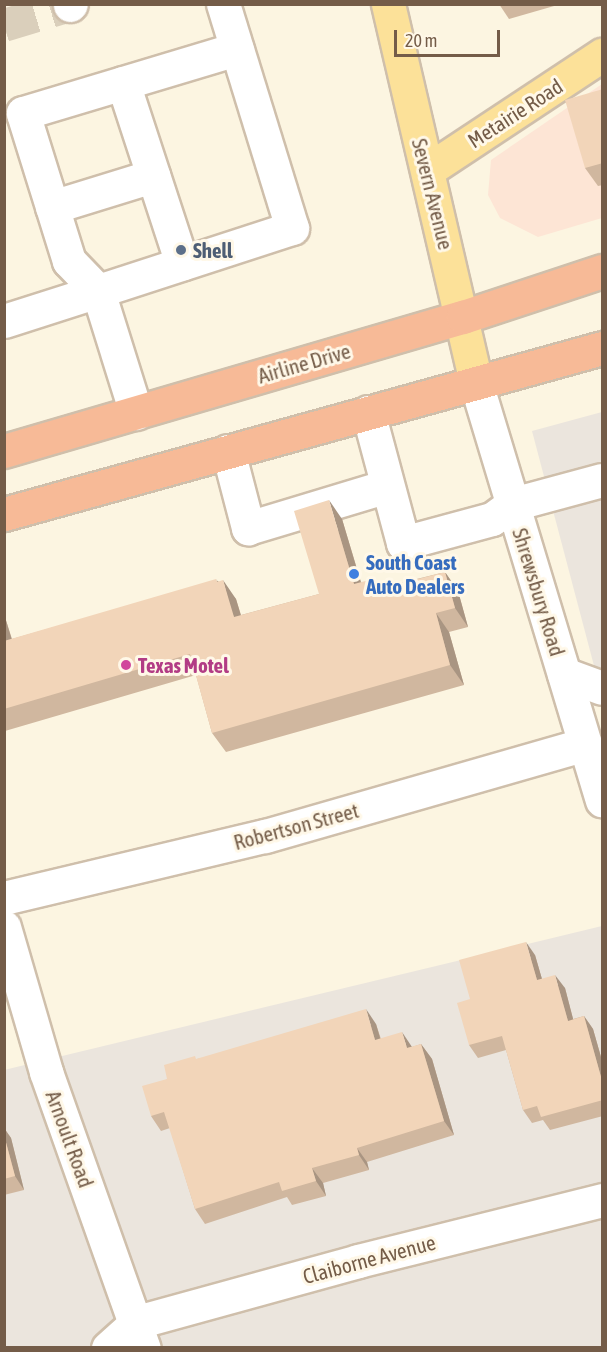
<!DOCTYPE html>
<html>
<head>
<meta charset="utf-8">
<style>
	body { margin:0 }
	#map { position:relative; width:607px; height:1352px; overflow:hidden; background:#fcf5e1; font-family:"Asap Condensed",sans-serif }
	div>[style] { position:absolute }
	.commercial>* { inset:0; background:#fde5d5 }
	.industrial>* { inset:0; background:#ebe5dd }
	.minor-tunnel>* { height:33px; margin-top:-16.5px; transform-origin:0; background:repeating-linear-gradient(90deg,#dacfbb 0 33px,transparent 0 49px) }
	.roads { filter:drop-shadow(2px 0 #cfbfab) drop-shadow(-2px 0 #cfbfab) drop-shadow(0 2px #cfbfab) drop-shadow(0 -2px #cfbfab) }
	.minor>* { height:33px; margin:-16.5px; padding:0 16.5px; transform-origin:16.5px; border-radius:16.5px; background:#fff }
	.major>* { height:33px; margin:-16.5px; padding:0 16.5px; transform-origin:16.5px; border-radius:16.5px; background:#fce199 }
	.highway>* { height:33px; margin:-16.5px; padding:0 16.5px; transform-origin:16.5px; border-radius:16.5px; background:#f7ba97 }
	.wall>* { inset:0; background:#d0b79f }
	.shaded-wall>* { inset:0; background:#a99582 }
	.building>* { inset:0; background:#f2d5b9 }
	.dots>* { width:16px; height:16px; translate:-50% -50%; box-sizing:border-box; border:3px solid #fff8e8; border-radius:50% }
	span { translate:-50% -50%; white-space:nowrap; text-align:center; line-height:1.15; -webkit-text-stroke:6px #fff8e8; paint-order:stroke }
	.street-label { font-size:21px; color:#745c48 }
	.service-label { font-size:21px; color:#4e5e75; font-weight:700 }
	.left { translate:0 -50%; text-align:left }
	.shop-label { font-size:21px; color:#366cbe; font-weight:700 }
	.hotel-label { font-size:21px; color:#b23c85; font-weight:700 }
	.frame { position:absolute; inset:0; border:6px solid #745c48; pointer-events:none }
	.scale { position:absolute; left:394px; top:30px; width:106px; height:27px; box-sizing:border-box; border:3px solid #745c48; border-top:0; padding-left:8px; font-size:18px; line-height:21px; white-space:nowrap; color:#745c48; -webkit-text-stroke:4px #fff8e8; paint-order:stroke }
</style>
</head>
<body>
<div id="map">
	<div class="commercial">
		<div style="clip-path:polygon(602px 84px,602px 218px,538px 237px,500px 218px,488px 195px,491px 160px)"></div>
	</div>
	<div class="industrial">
		<div style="clip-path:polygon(602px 412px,602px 696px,532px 431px)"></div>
		<div style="clip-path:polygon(602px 926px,602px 1347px,5px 1347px,4px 1070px)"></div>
	</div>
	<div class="minor-tunnel">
		<div style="left:4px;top:25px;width:69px;rotate:-16.9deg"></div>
	</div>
	<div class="roads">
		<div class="minor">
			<div style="left:70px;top:5px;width:1px;rotate:-45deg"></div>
			<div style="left:123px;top:83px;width:190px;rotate:71.9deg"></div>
			<div style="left:52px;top:207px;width:106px;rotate:-17.1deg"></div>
			<div style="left:4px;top:321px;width:99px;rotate:-17.7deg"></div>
			<div style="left:98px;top:291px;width:42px;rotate:-134deg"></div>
			<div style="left:69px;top:261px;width:155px;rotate:-107.3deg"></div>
			<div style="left:23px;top:113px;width:223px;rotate:-16.7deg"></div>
			<div style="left:476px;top:383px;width:436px;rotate:73.2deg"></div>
			<div style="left:368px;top:412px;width:136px;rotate:75deg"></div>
			<div style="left:403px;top:543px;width:92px;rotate:-15.1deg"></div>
			<div style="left:492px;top:519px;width:26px;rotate:-36deg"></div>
			<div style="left:513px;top:504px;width:92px;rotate:-15.1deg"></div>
			<div style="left:136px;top:413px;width:128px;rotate:-107.3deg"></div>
			<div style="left:98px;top:291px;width:204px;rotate:-18deg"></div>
			<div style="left:292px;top:228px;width:234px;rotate:-107.1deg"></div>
			<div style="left:228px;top:451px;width:80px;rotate:75.4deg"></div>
			<div style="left:248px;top:528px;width:145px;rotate:-16.8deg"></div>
			<div style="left:564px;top:674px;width:40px;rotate:20.2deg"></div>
			<div style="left:4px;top:898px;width:268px;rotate:-13.4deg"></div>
			<div style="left:265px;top:836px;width:333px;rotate:-16deg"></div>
			<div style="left:4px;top:927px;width:151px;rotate:73.8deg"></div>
			<div style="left:46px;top:1072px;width:293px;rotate:70.5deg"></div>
			<div style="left:108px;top:1348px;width:39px;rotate:-42deg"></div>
			<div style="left:137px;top:1322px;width:229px;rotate:-15.4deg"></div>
			<div style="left:358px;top:1261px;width:252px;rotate:-14deg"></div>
		</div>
		<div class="major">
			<div style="left:388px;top:4px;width:389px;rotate:76.9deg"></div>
			<div style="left:428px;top:170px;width:209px;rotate:-33.5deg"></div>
		</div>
		<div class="highway">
			<div style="left:4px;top:451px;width:478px;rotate:-16.3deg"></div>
			<div style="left:463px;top:317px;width:146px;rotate:-18.3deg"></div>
			<div style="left:4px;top:514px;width:621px;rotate:-15.51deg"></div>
		</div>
	</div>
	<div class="wall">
		<div style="clip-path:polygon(499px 4px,561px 4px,509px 19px)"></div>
		<div style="clip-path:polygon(603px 89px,603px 185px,598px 186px,585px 168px)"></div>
		<div style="clip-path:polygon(342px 519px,361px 582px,380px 588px,445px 572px,458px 591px,468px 627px,449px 632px,464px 685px,226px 752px,212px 733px,196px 675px,5px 731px,4px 614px,12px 639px,218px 581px,236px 599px,241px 615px,319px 594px)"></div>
		<div style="clip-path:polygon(535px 955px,542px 979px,565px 988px,573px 1019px,584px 1016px,593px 1029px,603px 1064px,603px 1116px,550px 1130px,543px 1120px,532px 1123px,523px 1110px,506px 1050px,478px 1058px,469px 1045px,470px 999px)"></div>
		<div style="clip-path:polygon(376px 1024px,381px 1039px,412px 1047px,421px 1044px,432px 1059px,454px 1135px,367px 1162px,369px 1170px,323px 1183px,326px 1196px,292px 1205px,287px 1197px,205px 1224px,195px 1209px,170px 1128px,161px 1131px,151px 1116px,167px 1079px,197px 1059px)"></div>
		<div style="clip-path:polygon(4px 1128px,11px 1138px,24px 1190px,4px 1195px)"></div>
	</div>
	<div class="shaded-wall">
		<div style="clip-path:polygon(329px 500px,342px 519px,367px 603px,354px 584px)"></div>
		<div style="clip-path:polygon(445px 572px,458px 591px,468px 627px,455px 608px)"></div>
		<div style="clip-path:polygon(216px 579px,227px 595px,223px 580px,236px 599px,247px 636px,234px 617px)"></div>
		<div style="clip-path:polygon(373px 579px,386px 598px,376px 590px)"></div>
		<div style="clip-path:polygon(436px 613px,449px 632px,464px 685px,450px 665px)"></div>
		<div style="clip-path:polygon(4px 614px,18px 660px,4px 641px)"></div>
		<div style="clip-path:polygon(526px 942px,535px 955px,546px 993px,537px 980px)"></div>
		<div style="clip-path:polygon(555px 975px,565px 988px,577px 1034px,568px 1021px)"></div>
		<div style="clip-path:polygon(366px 1009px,376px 1024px,385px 1055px,375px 1040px)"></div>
		<div style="clip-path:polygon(584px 1016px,593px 1029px,603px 1064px,603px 1084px)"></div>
		<div style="clip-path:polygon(402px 1032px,412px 1047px,407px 1048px)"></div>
		<div style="clip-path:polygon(421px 1044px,432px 1059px,454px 1135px,444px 1121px)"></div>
		<div style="clip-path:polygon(4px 1128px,11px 1138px,24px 1190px,15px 1176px,4px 1135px)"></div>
		<div style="clip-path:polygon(357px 1148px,367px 1162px,369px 1170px,359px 1155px)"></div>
		<div style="clip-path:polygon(312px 1168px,323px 1183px,326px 1196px,316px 1181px)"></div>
	</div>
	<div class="building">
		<div style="clip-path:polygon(603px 89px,603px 163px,585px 168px,565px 100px)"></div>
		<div style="clip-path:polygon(329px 500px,354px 584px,373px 579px,376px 590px,445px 572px,455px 608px,436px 613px,450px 665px,212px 733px,190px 654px,4px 709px,4px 641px,216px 579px,217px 582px,223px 580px,234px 617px,319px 594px,294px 511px)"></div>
		<div style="clip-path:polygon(526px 942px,537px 980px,555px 975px,568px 1021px,584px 1016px,603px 1084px,603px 1100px,541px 1117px,537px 1106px,523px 1110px,502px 1036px,469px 1045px,457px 1003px,470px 999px,459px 960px)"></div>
		<div style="clip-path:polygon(366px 1009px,375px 1040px,402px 1032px,407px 1048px,421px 1044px,444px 1121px,357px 1148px,359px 1155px,312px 1168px,316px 1181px,282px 1191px,279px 1182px,195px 1209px,164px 1112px,151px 1116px,142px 1086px,167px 1079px,164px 1065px,195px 1056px,196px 1059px)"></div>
		<div style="clip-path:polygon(4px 1135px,15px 1176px,4px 1179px)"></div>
	</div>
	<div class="dots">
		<div style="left:181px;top:250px;background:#5c6f8a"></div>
		<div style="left:354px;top:574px;background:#3f7fe0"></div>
		<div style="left:126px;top:665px;background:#d1479c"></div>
	</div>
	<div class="street-label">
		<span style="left:515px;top:113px;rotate:-33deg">Metairie Road</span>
		<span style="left:433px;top:194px;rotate:76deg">Severn Avenue</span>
		<span style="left:304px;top:363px;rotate:-16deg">Airline Drive</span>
		<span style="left:539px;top:592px;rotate:73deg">Shrewsbury Road</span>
		<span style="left:296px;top:826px;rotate:-15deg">Robertson Street</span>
		<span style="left:70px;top:1139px;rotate:70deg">Arnoult Road</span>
		<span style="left:369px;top:1259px;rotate:-15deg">Claiborne Avenue</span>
	</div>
	<div class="service-label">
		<span class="left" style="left:193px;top:250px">Shell</span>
	</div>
	<div class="shop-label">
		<span class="left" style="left:366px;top:574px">South Coast<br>Auto Dealers</span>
	</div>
	<div class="hotel-label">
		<span class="left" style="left:138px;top:665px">Texas Motel</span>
	</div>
	<div class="frame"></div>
	<div class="scale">20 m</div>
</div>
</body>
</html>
